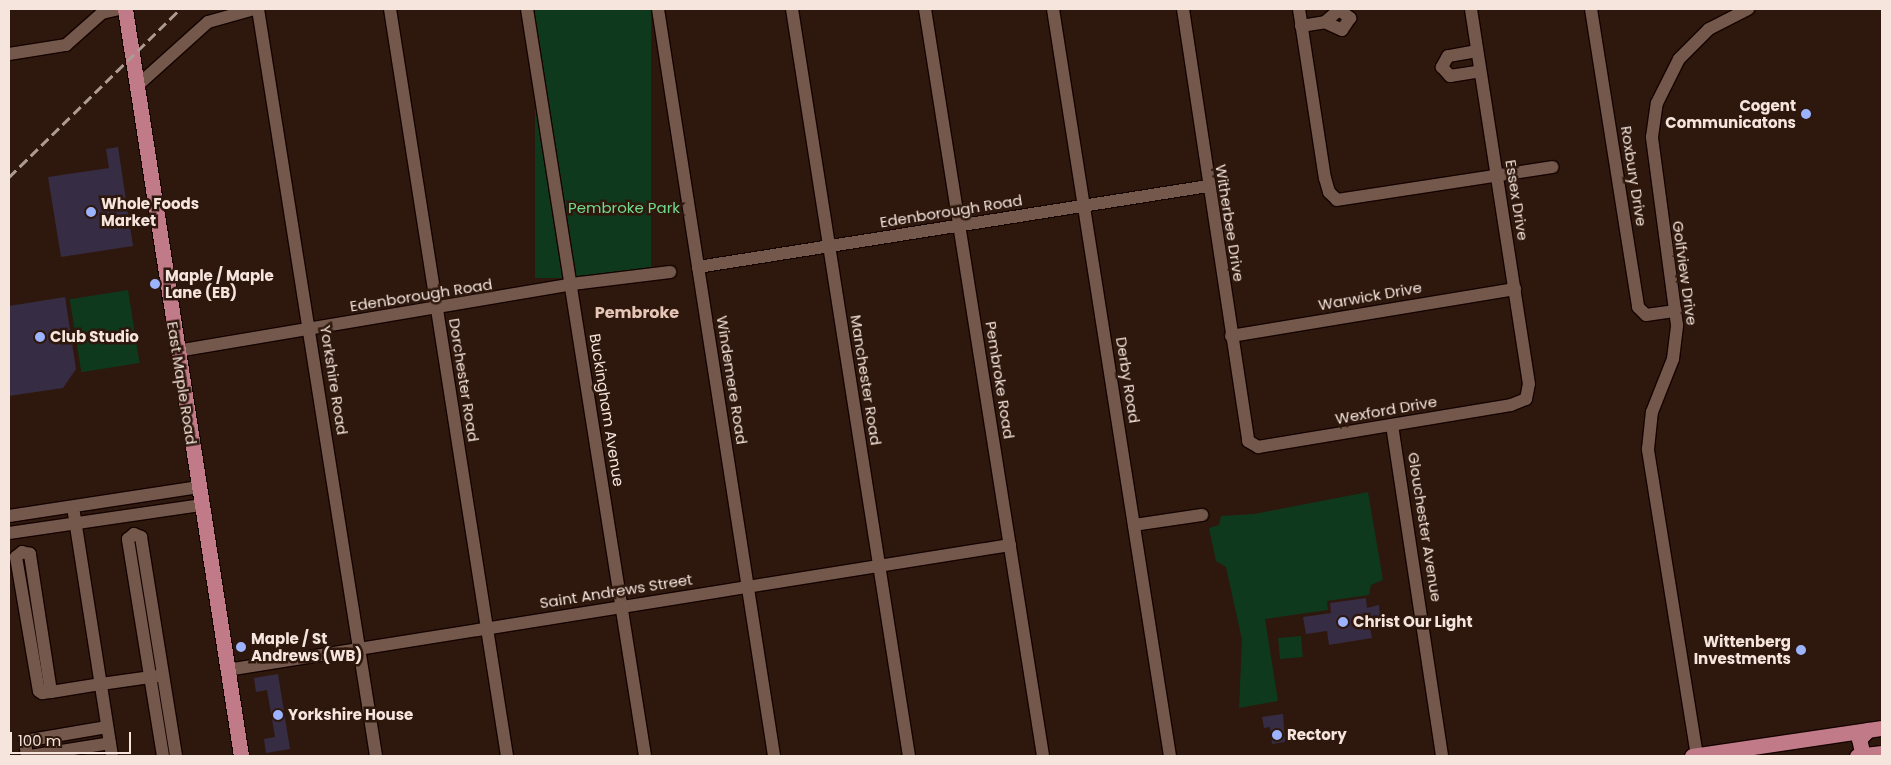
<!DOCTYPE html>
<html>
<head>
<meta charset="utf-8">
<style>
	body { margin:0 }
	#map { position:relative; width:1891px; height:765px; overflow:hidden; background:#2e170c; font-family:Poppins,sans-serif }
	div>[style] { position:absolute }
	.green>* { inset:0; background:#0f391d; transform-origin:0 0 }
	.building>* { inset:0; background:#362c43 }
	.roads { filter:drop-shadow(1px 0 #150300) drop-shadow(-1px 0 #150300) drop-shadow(0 1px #150300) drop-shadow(0 -1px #150300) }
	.minor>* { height:12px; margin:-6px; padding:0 6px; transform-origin:6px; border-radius:6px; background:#73584b }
	.major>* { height:15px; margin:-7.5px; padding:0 7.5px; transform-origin:7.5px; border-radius:7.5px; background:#c07a88 }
	.rail>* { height:2.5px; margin-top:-1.25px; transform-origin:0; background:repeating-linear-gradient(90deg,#ad9a91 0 10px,transparent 0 15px) }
	.dots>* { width:14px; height:14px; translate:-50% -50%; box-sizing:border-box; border:2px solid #2e170c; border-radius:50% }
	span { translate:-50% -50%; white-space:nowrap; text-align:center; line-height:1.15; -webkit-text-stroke:5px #2e170c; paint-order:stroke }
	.poi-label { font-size:15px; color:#f5e5dd; font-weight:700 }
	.right { translate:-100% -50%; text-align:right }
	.left { translate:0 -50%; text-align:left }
	.street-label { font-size:15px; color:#f5e5dd }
	.park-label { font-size:15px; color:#70da8d }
	.neighbourhood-label { font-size:16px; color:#e5c6b7; font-weight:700 }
	.frame { position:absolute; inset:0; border:10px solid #f5e5dd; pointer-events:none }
	.scale { position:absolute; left:10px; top:732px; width:121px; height:22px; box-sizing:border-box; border:2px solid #f5e5dd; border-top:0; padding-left:6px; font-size:15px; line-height:18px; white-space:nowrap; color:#f5e5dd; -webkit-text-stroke:4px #2e170c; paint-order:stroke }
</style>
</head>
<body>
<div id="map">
	<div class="green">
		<div style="left:535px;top:9px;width:116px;height:269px"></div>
		<div style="left:128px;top:290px;width:74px;height:59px;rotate:81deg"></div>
		<div style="clip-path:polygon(1368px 492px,1383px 580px,1371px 585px,1369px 595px,1327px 601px,1328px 610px,1265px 619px,1278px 701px,1239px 708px,1242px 640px,1226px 567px,1216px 561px,1209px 528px,1219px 525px,1221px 516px,1254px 514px)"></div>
		<div style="left:1301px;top:636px;width:21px;height:23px;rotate:85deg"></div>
	</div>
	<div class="building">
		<div style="clip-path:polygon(118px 147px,133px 246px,61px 257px,48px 177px,109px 168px,106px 149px)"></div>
		<div style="clip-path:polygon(65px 297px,76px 369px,63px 388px,9px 396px,9px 306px)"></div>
		<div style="clip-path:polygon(1366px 598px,1367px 608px,1379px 605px,1380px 617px,1382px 627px,1370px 628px,1372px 638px,1329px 645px,1327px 631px,1306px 634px,1303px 617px,1331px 613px,1330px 603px)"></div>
		<div style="clip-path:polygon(278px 674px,290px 749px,266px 753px,264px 739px,275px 737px,267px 690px,256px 692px,254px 678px)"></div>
		<div style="clip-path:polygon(1283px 714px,1285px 742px,1272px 744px,1270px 727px,1264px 728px,1262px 717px)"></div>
	</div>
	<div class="roads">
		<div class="minor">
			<div style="left:258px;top:9px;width:756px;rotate:81.02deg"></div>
			<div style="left:390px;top:9px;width:756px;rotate:81.1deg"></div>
			<div style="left:527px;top:9px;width:756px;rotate:81.02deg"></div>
			<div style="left:658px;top:9px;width:756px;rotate:81.17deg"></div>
			<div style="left:792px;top:9px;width:756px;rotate:81.1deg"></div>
			<div style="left:925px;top:9px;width:756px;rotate:81.02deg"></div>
			<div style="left:1053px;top:9px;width:756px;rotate:81.1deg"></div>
			<div style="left:1183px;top:9px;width:437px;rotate:81.4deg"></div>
			<div style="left:1248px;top:441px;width:12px;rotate:31deg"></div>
			<div style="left:1258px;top:447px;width:256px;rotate:-9.4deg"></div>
			<div style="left:1511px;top:405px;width:16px;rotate:-22deg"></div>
			<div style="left:1526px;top:399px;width:15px;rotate:-79deg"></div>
			<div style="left:1529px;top:384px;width:379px;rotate:-98.8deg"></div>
			<div style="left:1299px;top:9px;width:171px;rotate:81.3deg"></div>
			<div style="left:1325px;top:178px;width:15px;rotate:74deg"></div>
			<div style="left:1329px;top:192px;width:11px;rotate:45deg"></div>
			<div style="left:1337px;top:200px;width:218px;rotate:-8.7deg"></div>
			<div style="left:1591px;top:9px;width:302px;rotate:81deg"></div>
			<div style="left:1638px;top:307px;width:11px;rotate:45deg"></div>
			<div style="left:1646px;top:315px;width:30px;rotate:-8deg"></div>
			<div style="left:1301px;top:26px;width:24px;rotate:-9deg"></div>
			<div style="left:1325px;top:22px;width:18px;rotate:-41deg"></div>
			<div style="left:1339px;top:10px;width:14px;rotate:36deg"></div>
			<div style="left:1350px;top:18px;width:14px;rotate:124deg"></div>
			<div style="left:1342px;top:30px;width:19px;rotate:-155deg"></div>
			<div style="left:1477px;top:51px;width:29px;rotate:170deg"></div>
			<div style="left:1448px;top:56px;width:13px;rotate:119deg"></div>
			<div style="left:1442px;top:67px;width:12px;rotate:48deg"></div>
			<div style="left:1450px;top:76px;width:30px;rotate:-9deg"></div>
			<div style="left:9px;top:54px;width:58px;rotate:-9deg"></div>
			<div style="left:66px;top:45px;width:48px;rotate:-41.6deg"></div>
			<div style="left:102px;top:13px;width:18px;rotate:-13deg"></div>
			<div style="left:138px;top:85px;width:94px;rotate:-42deg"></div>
			<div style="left:208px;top:22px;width:48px;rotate:-15.8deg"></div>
			<div style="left:698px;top:267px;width:516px;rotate:-9.02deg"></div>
			<div style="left:1231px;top:336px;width:288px;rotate:-9.4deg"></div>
			<div style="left:177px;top:351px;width:409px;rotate:-9.6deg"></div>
			<div style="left:580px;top:283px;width:91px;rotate:-7deg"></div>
			<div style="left:1392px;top:425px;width:335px;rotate:81.4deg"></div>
			<div style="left:73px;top:507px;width:252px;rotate:81.1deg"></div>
			<div style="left:9px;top:516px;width:192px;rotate:-8.7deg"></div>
			<div style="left:1134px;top:525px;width:69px;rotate:-8.4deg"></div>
			<div style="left:9px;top:533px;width:195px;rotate:-8.3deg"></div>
			<div style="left:227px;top:670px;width:793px;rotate:-9.07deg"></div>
			<div style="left:51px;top:692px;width:140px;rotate:-98.7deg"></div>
			<div style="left:30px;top:554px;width:8px;rotate:-166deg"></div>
			<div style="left:22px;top:552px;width:8px;rotate:140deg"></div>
			<div style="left:16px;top:557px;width:136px;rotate:80.3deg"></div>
			<div style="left:39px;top:691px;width:4px;rotate:34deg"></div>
			<div style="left:42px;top:693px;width:9px;rotate:-6deg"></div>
			<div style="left:51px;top:692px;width:51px;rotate:-9.1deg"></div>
			<div style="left:101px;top:684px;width:58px;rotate:-8deg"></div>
			<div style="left:27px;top:756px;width:15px;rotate:-98deg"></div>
			<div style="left:25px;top:741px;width:83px;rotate:-9.7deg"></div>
			<div style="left:30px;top:756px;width:81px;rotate:-9.2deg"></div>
			<div style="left:163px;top:756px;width:220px;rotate:-99.2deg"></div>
			<div style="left:128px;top:539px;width:8px;rotate:-40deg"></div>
			<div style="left:134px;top:534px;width:8px;rotate:23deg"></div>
			<div style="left:141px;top:537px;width:222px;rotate:80.9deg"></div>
			<div style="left:1697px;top:756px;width:311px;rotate:-99.1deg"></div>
			<div style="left:1648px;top:449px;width:37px;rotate:-84deg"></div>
			<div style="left:1652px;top:412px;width:57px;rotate:-68.4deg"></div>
			<div style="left:1673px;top:359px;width:34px;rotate:-83deg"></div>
			<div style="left:1677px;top:325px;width:190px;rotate:-97.6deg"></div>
			<div style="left:1652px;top:137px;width:34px;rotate:-82deg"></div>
			<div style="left:1657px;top:103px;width:49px;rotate:-63.4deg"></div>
			<div style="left:1679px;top:59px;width:42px;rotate:-45deg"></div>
			<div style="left:1709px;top:29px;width:44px;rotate:-27.1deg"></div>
		</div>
		<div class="major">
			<div style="left:125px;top:9px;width:756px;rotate:81.17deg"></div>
			<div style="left:1692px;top:756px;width:192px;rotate:-8.4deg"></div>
			<div style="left:1857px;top:756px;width:25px;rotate:-7deg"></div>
			<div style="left:1863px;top:756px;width:17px;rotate:-103deg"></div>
			<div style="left:1859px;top:739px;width:13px;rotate:-45deg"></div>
		</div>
	</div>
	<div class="rail">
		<div style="left:9px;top:177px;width:240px;rotate:-44.5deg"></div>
	</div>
	<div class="dots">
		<div style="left:1806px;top:114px;background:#9cb4fd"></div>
		<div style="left:91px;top:212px;background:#9cb4fd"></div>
		<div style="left:155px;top:284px;background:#9cb4fd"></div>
		<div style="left:40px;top:337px;background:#9cb4fd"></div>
		<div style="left:1343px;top:622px;background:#9cb4fd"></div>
		<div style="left:241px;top:647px;background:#9cb4fd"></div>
		<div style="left:1801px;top:650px;background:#9cb4fd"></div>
		<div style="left:278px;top:715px;background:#9cb4fd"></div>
		<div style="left:1277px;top:735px;background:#9cb4fd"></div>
	</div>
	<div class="poi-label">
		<span class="right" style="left:1796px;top:114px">Cogent<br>Communicatons</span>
		<span class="left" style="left:101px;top:212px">Whole Foods<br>Market</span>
		<span class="left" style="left:165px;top:284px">Maple / Maple<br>Lane (EB)</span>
		<span class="left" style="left:50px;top:337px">Club Studio</span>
		<span class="left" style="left:1353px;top:622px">Christ Our Light</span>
		<span class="left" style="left:251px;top:647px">Maple / St<br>Andrews (WB)</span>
		<span class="right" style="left:1791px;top:650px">Wittenberg<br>Investments</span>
		<span class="left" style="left:288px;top:715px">Yorkshire House</span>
		<span class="left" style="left:1287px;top:735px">Rectory</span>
	</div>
	<div class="street-label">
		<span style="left:1634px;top:176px;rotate:81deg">Roxbury Drive</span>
		<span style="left:1517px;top:200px;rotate:81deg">Essex Drive</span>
		<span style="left:951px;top:211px;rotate:-9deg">Edenborough Road</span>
		<span style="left:1230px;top:223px;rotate:81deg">Witherbee Drive</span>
		<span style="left:1685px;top:273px;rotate:82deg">Golfview Drive</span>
		<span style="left:421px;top:295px;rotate:-9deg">Edenborough Road</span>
		<span style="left:1370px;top:296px;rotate:-10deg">Warwick Drive</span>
		<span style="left:334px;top:380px;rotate:81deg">Yorkshire Road</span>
		<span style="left:464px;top:380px;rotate:81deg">Dorchester Road</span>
		<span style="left:732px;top:380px;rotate:81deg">Windemere Road</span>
		<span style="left:866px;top:380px;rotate:81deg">Manchester Road</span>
		<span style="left:1000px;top:380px;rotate:81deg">Pembroke Road</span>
		<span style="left:1128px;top:380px;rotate:81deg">Derby Road</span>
		<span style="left:182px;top:383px;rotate:81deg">East Maple Road</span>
		<span style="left:607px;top:410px;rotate:81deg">Buckingham Avenue</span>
		<span style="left:1386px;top:410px;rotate:-10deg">Wexford Drive</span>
		<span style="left:1425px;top:527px;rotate:81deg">Glouchester Avenue</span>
		<span style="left:616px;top:591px;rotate:-9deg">Saint Andrews Street</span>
	</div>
	<div class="park-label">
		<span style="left:624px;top:208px">Pembroke Park</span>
	</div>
	<div class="neighbourhood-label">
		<span style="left:637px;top:313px">Pembroke</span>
	</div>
	<div class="frame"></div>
	<div class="scale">100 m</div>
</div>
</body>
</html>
